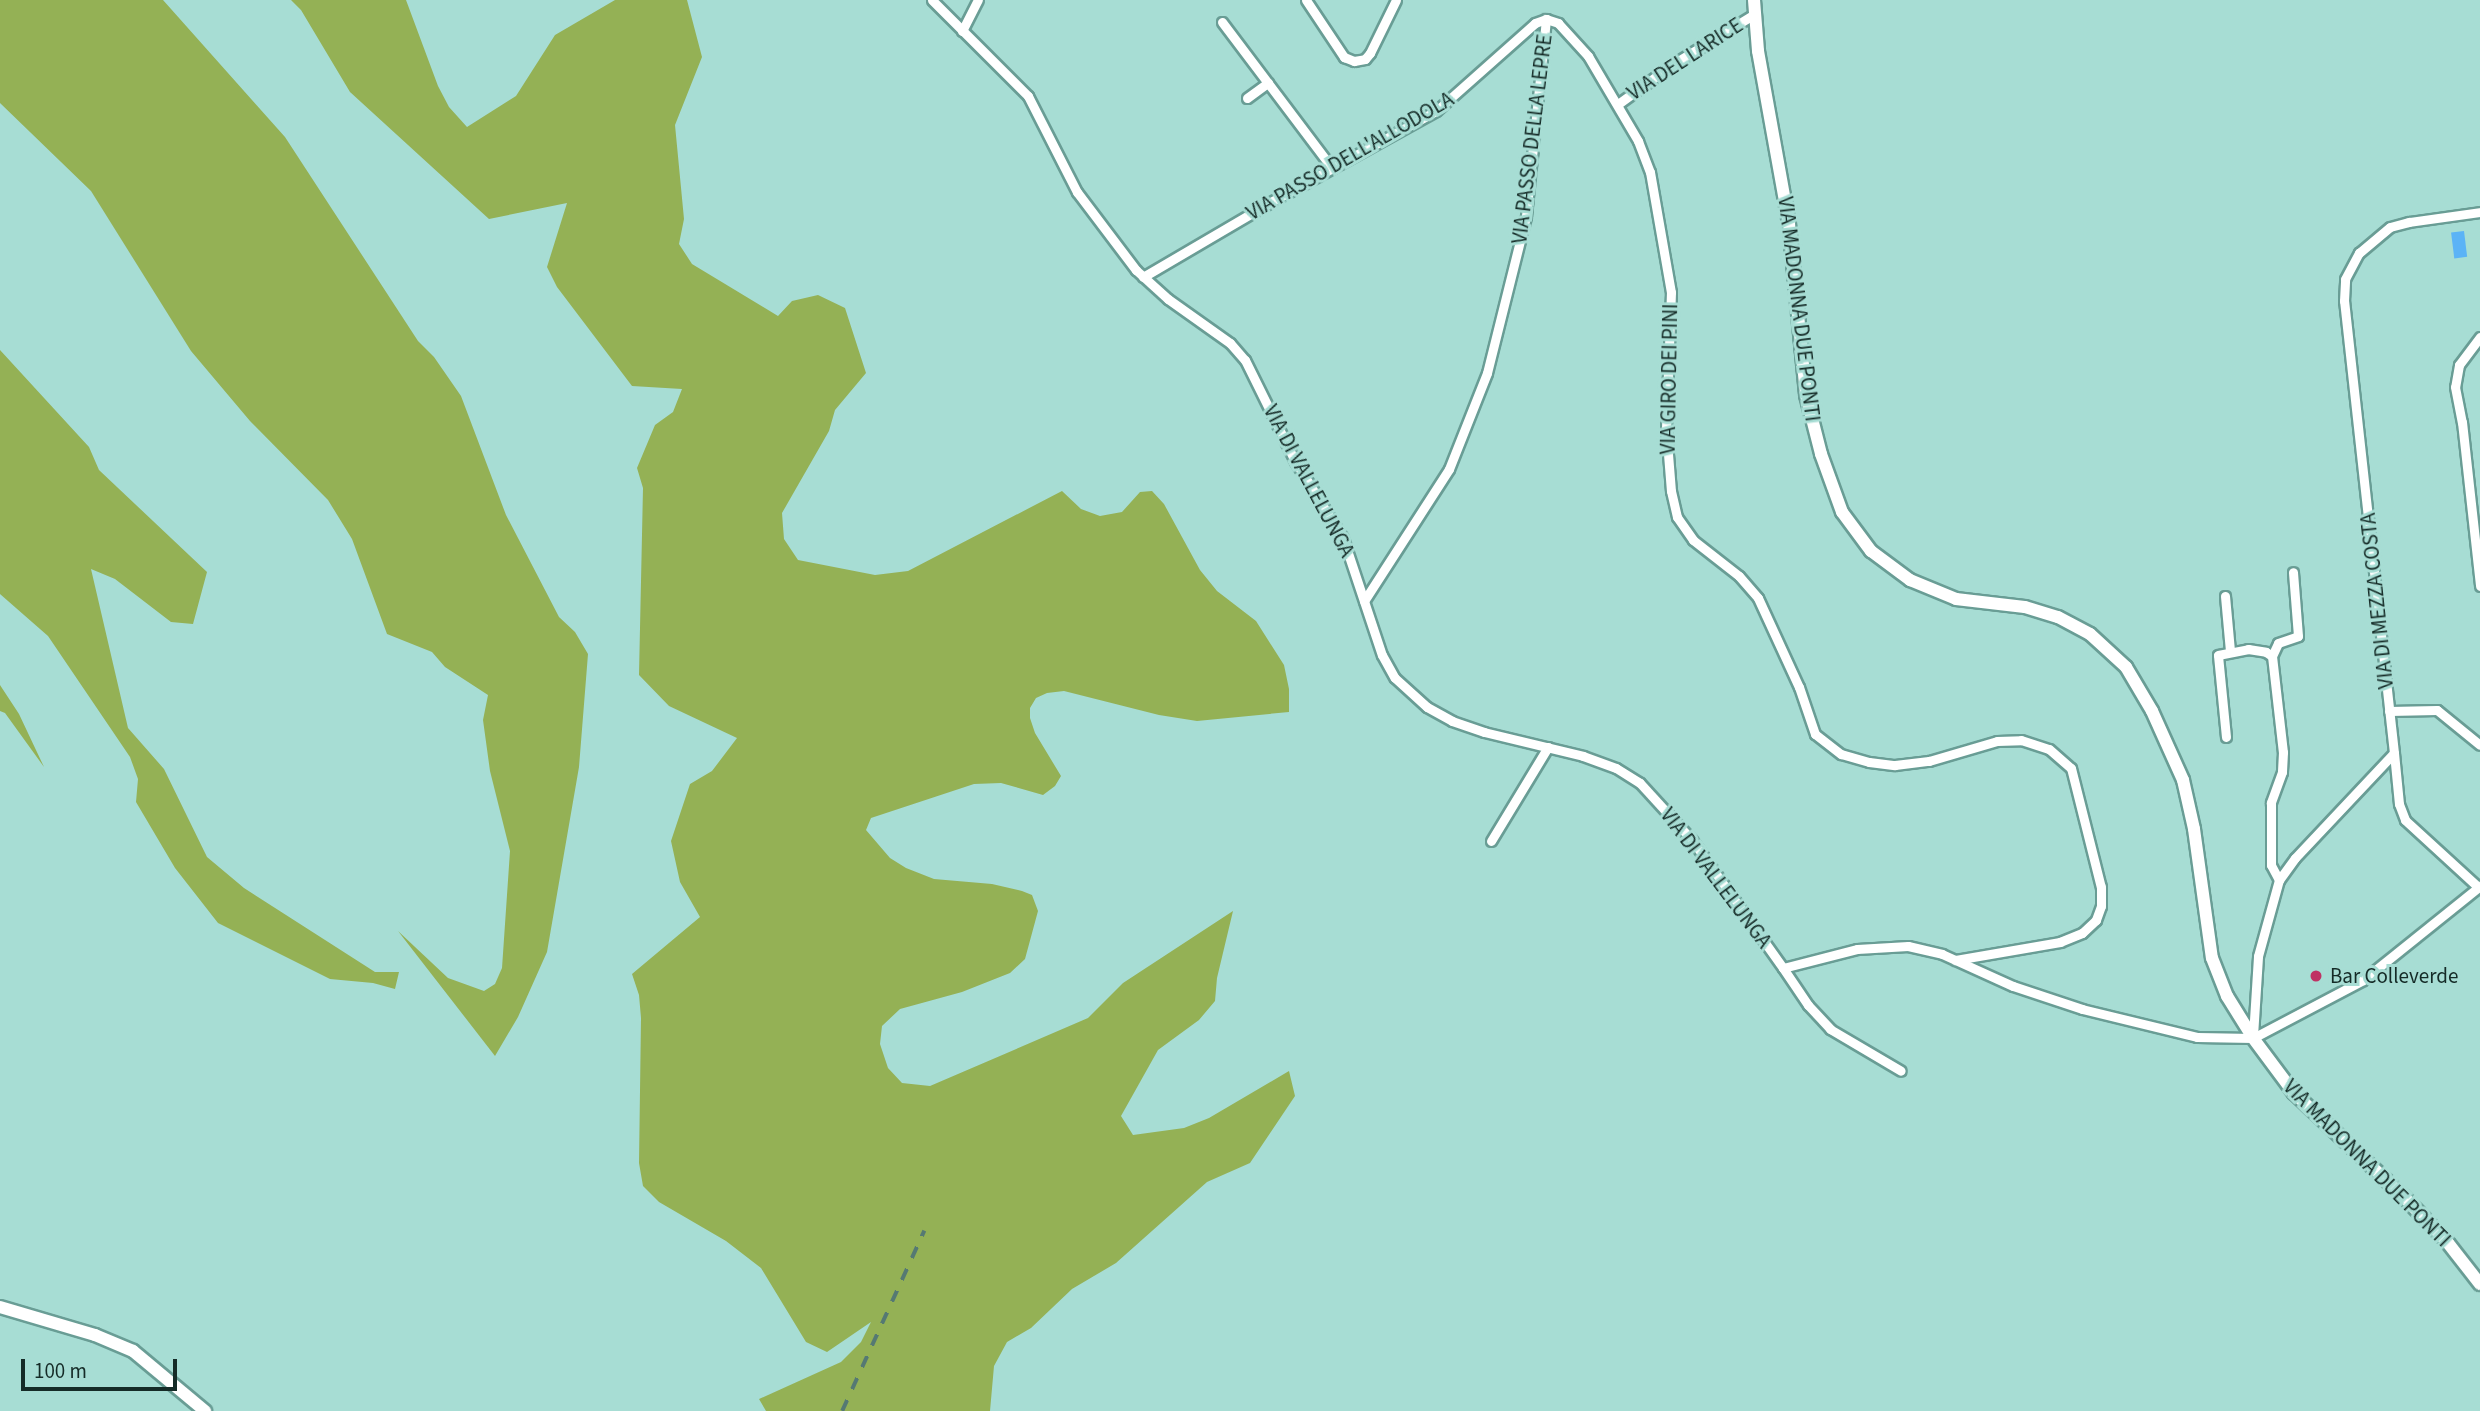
<!DOCTYPE html>
<html>
<head>
<meta charset="utf-8">
<style>
	body { margin:0 }
	#map { position:relative; width:2480px; height:1411px; overflow:hidden; background:#a7ddd4; font-family:"Source Sans 3",sans-serif }
	div>[style] { position:absolute }
	.green>* { inset:0; background:#94b155 }
	.water>* { inset:0; background:#5bb3f6; transform-origin:0 0 }
	.roads { filter:drop-shadow(2px 0 #699d95) drop-shadow(-2px 0 #699d95) drop-shadow(0 2px #699d95) drop-shadow(0 -2px #699d95) }
	.street>* { height:9px; margin:-4.5px; padding:0 4.5px; transform-origin:4.5px; border-radius:4.5px; background:#fff }
	.secondary>* { height:12px; margin:-6px; padding:0 6px; transform-origin:6px; border-radius:6px; background:#fff }
	.rail>* { height:3.5px; margin-top:-1.75px; transform-origin:0; background:repeating-linear-gradient(90deg,#557973 0 12px,transparent 0 24px) }
	.dots>* { width:19px; height:19px; translate:-50% -50%; box-sizing:border-box; border:4px solid #a7ddd4; border-radius:50% }
	span { translate:-50% -50%; white-space:nowrap; text-align:center; line-height:1.15; -webkit-text-stroke:6px #a7ddd4; paint-order:stroke }
	.street-label { font-size:21px; color:#152b27 }
	.poi-label { font-size:21px; color:#152b27 }
	.left { translate:0 -50%; text-align:left }
	.scale { position:absolute; left:21px; top:1359px; width:156px; height:32px; box-sizing:border-box; border:4px solid #152b27; border-top:0; padding-left:9px; font-size:21px; line-height:24px; white-space:nowrap; color:#152b27; -webkit-text-stroke:5px #a7ddd4; paint-order:stroke }
</style>
</head>
<body>
<div id="map">
	<div class="green">
		<div style="clip-path:polygon(0 0,163px 0,285px 137px,418px 341px,434px 357px,461px 396px,506px 515px,559px 617px,575px 632px,588px 654px,579px 767px,547px 952px,518px 1017px,495px 1056px,398px 931px,448px 978px,484px 991px,495px 984px,502px 968px,510px 851px,490px 771px,483px 720px,488px 695px,445px 667px,432px 652px,387px 634px,352px 539px,328px 500px,250px 421px,191px 351px,91px 191px,0 103px)"></div>
		<div style="clip-path:polygon(291px 0,406px 0,438px 86px,449px 107px,467px 127px,516px 96px,555px 35px,615px 0,687px 0,702px 57px,675px 125px,684px 219px,679px 244px,692px 264px,778px 316px,792px 301px,818px 295px,845px 308px,866px 373px,835px 410px,829px 431px,782px 513px,784px 539px,798px 560px,875px 575px,908px 571px,1062px 491px,1081px 509px,1100px 516px,1122px 512px,1140px 492px,1152px 491px,1164px 504px,1200px 570px,1217px 591px,1256px 621px,1284px 665px,1289px 689px,1289px 712px,1197px 721px,1159px 715px,1064px 691px,1047px 693px,1036px 698px,1030px 708px,1030px 718px,1035px 733px,1061px 776px,1055px 786px,1043px 795px,1001px 783px,974px 784px,871px 818px,866px 830px,890px 858px,906px 868px,934px 879px,992px 884px,1022px 891px,1032px 895px,1038px 911px,1025px 959px,1010px 973px,962px 992px,900px 1009px,882px 1026px,880px 1044px,888px 1068px,902px 1083px,930px 1086px,1088px 1018px,1123px 983px,1233px 911px,1217px 978px,1215px 1001px,1199px 1020px,1158px 1050px,1121px 1116px,1133px 1135px,1184px 1128px,1209px 1118px,1289px 1071px,1295px 1096px,1250px 1163px,1207px 1182px,1116px 1263px,1072px 1289px,1031px 1328px,1007px 1342px,994px 1366px,990px 1411px,766px 1411px,759px 1399px,841px 1362px,861px 1342px,871px 1322px,827px 1352px,806px 1342px,761px 1268px,726px 1241px,659px 1202px,643px 1186px,639px 1163px,641px 1018px,639px 995px,632px 974px,700px 917px,680px 882px,671px 841px,690px 784px,712px 771px,737px 738px,669px 706px,639px 675px,643px 488px,637px 468px,655px 425px,673px 412px,682px 389px,632px 386px,557px 287px,547px 267px,567px 203px,489px 219px,350px 92px,301px 10px)"></div>
		<div style="clip-path:polygon(0 350px,89px 447px,99px 470px,207px 572px,193px 624px,171px 622px,115px 579px,91px 569px,128px 728px,164px 769px,207px 857px,244px 888px,375px 972px,399px 972px,395px 989px,373px 983px,330px 979px,218px 923px,175px 868px,136px 802px,138px 779px,130px 757px,48px 636px,0 594px)"></div>
		<div style="clip-path:polygon(0 685px,19px 714px,44px 767px,5px 713px,0 711px)"></div>
	</div>
	<div class="water">
		<div style="left:2464px;top:231px;width:26px;height:13px;rotate:83deg"></div>
	</div>
	<div class="roads">
		<div class="street">
			<div style="left:932px;top:0;width:136px;rotate:45deg"></div>
			<div style="left:1028px;top:96px;width:108px;rotate:63deg"></div>
			<div style="left:1077px;top:192px;width:98px;rotate:52.9deg"></div>
			<div style="left:1136px;top:270px;width:43px;rotate:42.2deg"></div>
			<div style="left:1168px;top:299px;width:76px;rotate:35.4deg"></div>
			<div style="left:1230px;top:343px;width:23px;rotate:49deg"></div>
			<div style="left:1245px;top:360px;width:113px;rotate:63.7deg"></div>
			<div style="left:1295px;top:461px;width:91px;rotate:58.1deg"></div>
			<div style="left:1343px;top:538px;width:123px;rotate:71.6deg"></div>
			<div style="left:1382px;top:655px;width:26px;rotate:61deg"></div>
			<div style="left:1395px;top:678px;width:43px;rotate:42.2deg"></div>
			<div style="left:1427px;top:707px;width:29px;rotate:29deg"></div>
			<div style="left:1452px;top:721px;width:34px;rotate:19deg"></div>
			<div style="left:1484px;top:732px;width:102px;rotate:13.6deg"></div>
			<div style="left:1583px;top:756px;width:35px;rotate:20deg"></div>
			<div style="left:1616px;top:768px;width:28px;rotate:32deg"></div>
			<div style="left:1640px;top:783px;width:77px;rotate:47.6deg"></div>
			<div style="left:1692px;top:840px;width:157px;rotate:54.6deg"></div>
			<div style="left:1783px;top:968px;width:76px;rotate:-14.4deg"></div>
			<div style="left:1857px;top:949px;width:51px;rotate:-3.4deg"></div>
			<div style="left:1908px;top:946px;width:35px;rotate:13deg"></div>
			<div style="left:1942px;top:954px;width:78px;rotate:24.3deg"></div>
			<div style="left:2013px;top:986px;width:73px;rotate:18.4deg"></div>
			<div style="left:2082px;top:1009px;width:118px;rotate:13.7deg"></div>
			<div style="left:2197px;top:1037px;width:56px;rotate:1deg"></div>
			<div style="left:2253px;top:1038px;width:124px;rotate:-27.8deg"></div>
			<div style="left:2363px;top:980px;width:150px;rotate:-38.8deg"></div>
			<div style="left:1306px;top:0;width:69px;rotate:56.3deg"></div>
			<div style="left:1344px;top:57px;width:11px;rotate:22deg"></div>
			<div style="left:1354px;top:61px;width:11px;rotate:-10deg"></div>
			<div style="left:1365px;top:59px;width:8px;rotate:-50deg"></div>
			<div style="left:1370px;top:53px;width:59px;rotate:-63.9deg"></div>
			<div style="left:1546px;top:19px;width:13px;rotate:18deg"></div>
			<div style="left:1558px;top:23px;width:45px;rotate:47.7deg"></div>
			<div style="left:1588px;top:56px;width:99px;rotate:59.5deg"></div>
			<div style="left:1638px;top:141px;width:33px;rotate:69deg"></div>
			<div style="left:1650px;top:172px;width:122px;rotate:80.1deg"></div>
			<div style="left:1671px;top:292px;width:137px;rotate:92.1deg"></div>
			<div style="left:1666px;top:429px;width:62px;rotate:85.4deg"></div>
			<div style="left:1671px;top:491px;width:27px;rotate:77deg"></div>
			<div style="left:1677px;top:517px;width:28px;rotate:55deg"></div>
			<div style="left:1693px;top:540px;width:58px;rotate:38deg"></div>
			<div style="left:1739px;top:576px;width:29px;rotate:49deg"></div>
			<div style="left:1758px;top:598px;width:98px;rotate:65.3deg"></div>
			<div style="left:1799px;top:687px;width:50px;rotate:71.2deg"></div>
			<div style="left:1815px;top:734px;width:33px;rotate:38deg"></div>
			<div style="left:1841px;top:754px;width:29px;rotate:16deg"></div>
			<div style="left:1869px;top:762px;width:26px;rotate:7deg"></div>
			<div style="left:1895px;top:765px;width:34px;rotate:-7deg"></div>
			<div style="left:1929px;top:761px;width:71px;rotate:-16.4deg"></div>
			<div style="left:1997px;top:741px;width:24px;rotate:-2deg"></div>
			<div style="left:2021px;top:740px;width:29px;rotate:18deg"></div>
			<div style="left:2049px;top:749px;width:29px;rotate:41deg"></div>
			<div style="left:2071px;top:768px;width:123px;rotate:75.9deg"></div>
			<div style="left:2101px;top:887px;width:19px;rotate:90deg"></div>
			<div style="left:2101px;top:906px;width:15px;rotate:110deg"></div>
			<div style="left:2096px;top:920px;width:19px;rotate:137deg"></div>
			<div style="left:2082px;top:933px;width:24px;rotate:158deg"></div>
			<div style="left:2060px;top:942px;width:106px;rotate:170.2deg"></div>
			<div style="left:1222px;top:22px;width:183px;rotate:53deg"></div>
			<div style="left:962px;top:31px;width:35px;rotate:-63deg"></div>
			<div style="left:1247px;top:98px;width:26px;rotate:-36deg"></div>
			<div style="left:1618px;top:104px;width:68px;rotate:-36deg"></div>
			<div style="left:1673px;top:64px;width:94px;rotate:-31.5deg"></div>
			<div style="left:1143px;top:277px;width:146px;rotate:-30.4deg"></div>
			<div style="left:1269px;top:203px;width:191px;rotate:-28.9deg"></div>
			<div style="left:1436px;top:111px;width:132px;rotate:-41.6deg"></div>
			<div style="left:1535px;top:23px;width:12px;rotate:-20deg"></div>
			<div style="left:2480px;top:337px;width:35px;rotate:127deg"></div>
			<div style="left:2459px;top:365px;width:22px;rotate:100deg"></div>
			<div style="left:2455px;top:387px;width:36px;rotate:79deg"></div>
			<div style="left:2462px;top:422px;width:165px;rotate:83.7deg"></div>
			<div style="left:2225px;top:596px;width:55px;rotate:84.8deg"></div>
			<div style="left:1364px;top:601px;width:157px;rotate:-57.2deg"></div>
			<div style="left:1449px;top:469px;width:103px;rotate:-68.4deg"></div>
			<div style="left:1487px;top:373px;width:162px;rotate:-76deg"></div>
			<div style="left:1526px;top:216px;width:198px;rotate:-84.2deg"></div>
			<div style="left:2272px;top:656px;width:14px;rotate:-65deg"></div>
			<div style="left:2278px;top:643px;width:21px;rotate:-19deg"></div>
			<div style="left:2298px;top:636px;width:64px;rotate:-94.5deg"></div>
			<div style="left:2389px;top:711px;width:48px;rotate:-1.2deg"></div>
			<div style="left:2437px;top:710px;width:55px;rotate:39.1deg"></div>
			<div style="left:2226px;top:737px;width:82px;rotate:-95.6deg"></div>
			<div style="left:2218px;top:655px;width:31px;rotate:-11deg"></div>
			<div style="left:2248px;top:649px;width:18px;rotate:9deg"></div>
			<div style="left:2266px;top:652px;width:7px;rotate:34deg"></div>
			<div style="left:2272px;top:656px;width:97px;rotate:83.5deg"></div>
			<div style="left:2283px;top:752px;width:20px;rotate:93deg"></div>
			<div style="left:2282px;top:772px;width:33px;rotate:110deg"></div>
			<div style="left:2271px;top:803px;width:62px;rotate:90deg"></div>
			<div style="left:2271px;top:865px;width:17px;rotate:62deg"></div>
			<div style="left:2394px;top:753px;width:51px;rotate:84.4deg"></div>
			<div style="left:2399px;top:804px;width:17px;rotate:69deg"></div>
			<div style="left:2405px;top:820px;width:99px;rotate:42.5deg"></div>
			<div style="left:1491px;top:841px;width:110px;rotate:-58.8deg"></div>
			<div style="left:1783px;top:968px;width:45px;rotate:56deg"></div>
			<div style="left:1808px;top:1005px;width:33px;rotate:47deg"></div>
			<div style="left:1830px;top:1029px;width:82px;rotate:30.6deg"></div>
			<div style="left:2253px;top:1036px;width:80px;rotate:-86.4deg"></div>
			<div style="left:2258px;top:956px;width:79px;rotate:-74.6deg"></div>
			<div style="left:2279px;top:880px;width:27px;rotate:-54deg"></div>
			<div style="left:2295px;top:858px;width:144px;rotate:-46.7deg"></div>
			<div style="left:2394px;top:753px;width:455px;rotate:-96.3deg"></div>
			<div style="left:2344px;top:301px;width:22px;rotate:-87deg"></div>
			<div style="left:2345px;top:279px;width:30px;rotate:-62deg"></div>
			<div style="left:2359px;top:253px;width:40px;rotate:-40deg"></div>
			<div style="left:2390px;top:227px;width:20px;rotate:-15deg"></div>
			<div style="left:2409px;top:222px;width:72px;rotate:-8deg"></div>
		</div>
		<div class="secondary">
			<div style="left:1754px;top:0;width:51px;rotate:85.5deg"></div>
			<div style="left:1758px;top:51px;width:176px;rotate:79.8deg"></div>
			<div style="left:1789px;top:224px;width:172px;rotate:84.3deg"></div>
			<div style="left:1806px;top:395px;width:61px;rotate:75.7deg"></div>
			<div style="left:1821px;top:454px;width:62px;rotate:70.1deg"></div>
			<div style="left:1842px;top:512px;width:49px;rotate:53.4deg"></div>
			<div style="left:1871px;top:551px;width:49px;rotate:36.6deg"></div>
			<div style="left:1910px;top:580px;width:50px;rotate:22.4deg"></div>
			<div style="left:1956px;top:599px;width:69px;rotate:6.6deg"></div>
			<div style="left:2025px;top:607px;width:34px;rotate:17deg"></div>
			<div style="left:2058px;top:617px;width:36px;rotate:28deg"></div>
			<div style="left:2090px;top:634px;width:49px;rotate:42.5deg"></div>
			<div style="left:2126px;top:667px;width:51px;rotate:59.4deg"></div>
			<div style="left:2152px;top:711px;width:76px;rotate:65.8deg"></div>
			<div style="left:2183px;top:780px;width:50px;rotate:77.3deg"></div>
			<div style="left:2194px;top:829px;width:130px;rotate:82.1deg"></div>
			<div style="left:2212px;top:958px;width:41px;rotate:68.5deg"></div>
			<div style="left:2227px;top:996px;width:49px;rotate:58.2deg"></div>
			<div style="left:2253px;top:1038px;width:69px;rotate:53.3deg"></div>
			<div style="left:2294px;top:1093px;width:150px;rotate:43.4deg"></div>
			<div style="left:2403px;top:1196px;width:65px;rotate:46.2deg"></div>
			<div style="left:2448px;top:1243px;width:52px;rotate:52deg"></div>
			<div style="left:0;top:1307px;width:99px;rotate:16.4deg"></div>
			<div style="left:95px;top:1335px;width:41px;rotate:22.8deg"></div>
			<div style="left:133px;top:1351px;width:94px;rotate:39.8deg"></div>
		</div>
	</div>
	<div class="rail">
		<div style="left:842px;top:1411px;width:198px;rotate:-65.5deg"></div>
	</div>
	<div class="dots">
		<div style="left:2316px;top:976px;background:#bf3264"></div>
	</div>
	<div class="street-label">
		<span style="left:1685px;top:59px;rotate:-33deg">VIA DEL LARICE</span>
		<span style="left:1532px;top:139px;rotate:-83deg">VIA PASSO DELLA LEPRE</span>
		<span style="left:1350px;top:156px;rotate:-30deg">VIA PASSO DELL'ALLODOLA</span>
		<span style="left:1799px;top:309px;rotate:83deg">VIA MADONNA DUE PONTI</span>
		<span style="left:1669px;top:379px;rotate:-89deg">VIA GIRO DEI PINI</span>
		<span style="left:1309px;top:481px;rotate:62deg">VIA DI VALLELUNGA</span>
		<span style="left:2377px;top:601px;rotate:-96deg">VIA DI MEZZA COSTA</span>
		<span style="left:1716px;top:878px;rotate:53deg">VIA DI VALLELUNGA</span>
		<span style="left:2367px;top:1163px;rotate:45deg">VIA MADONNA DUE PONTI</span>
	</div>
	<div class="poi-label">
		<span class="left" style="left:2330px;top:976px">Bar Colleverde</span>
	</div>
	<div class="scale">100 m</div>
</div>
</body>
</html>
